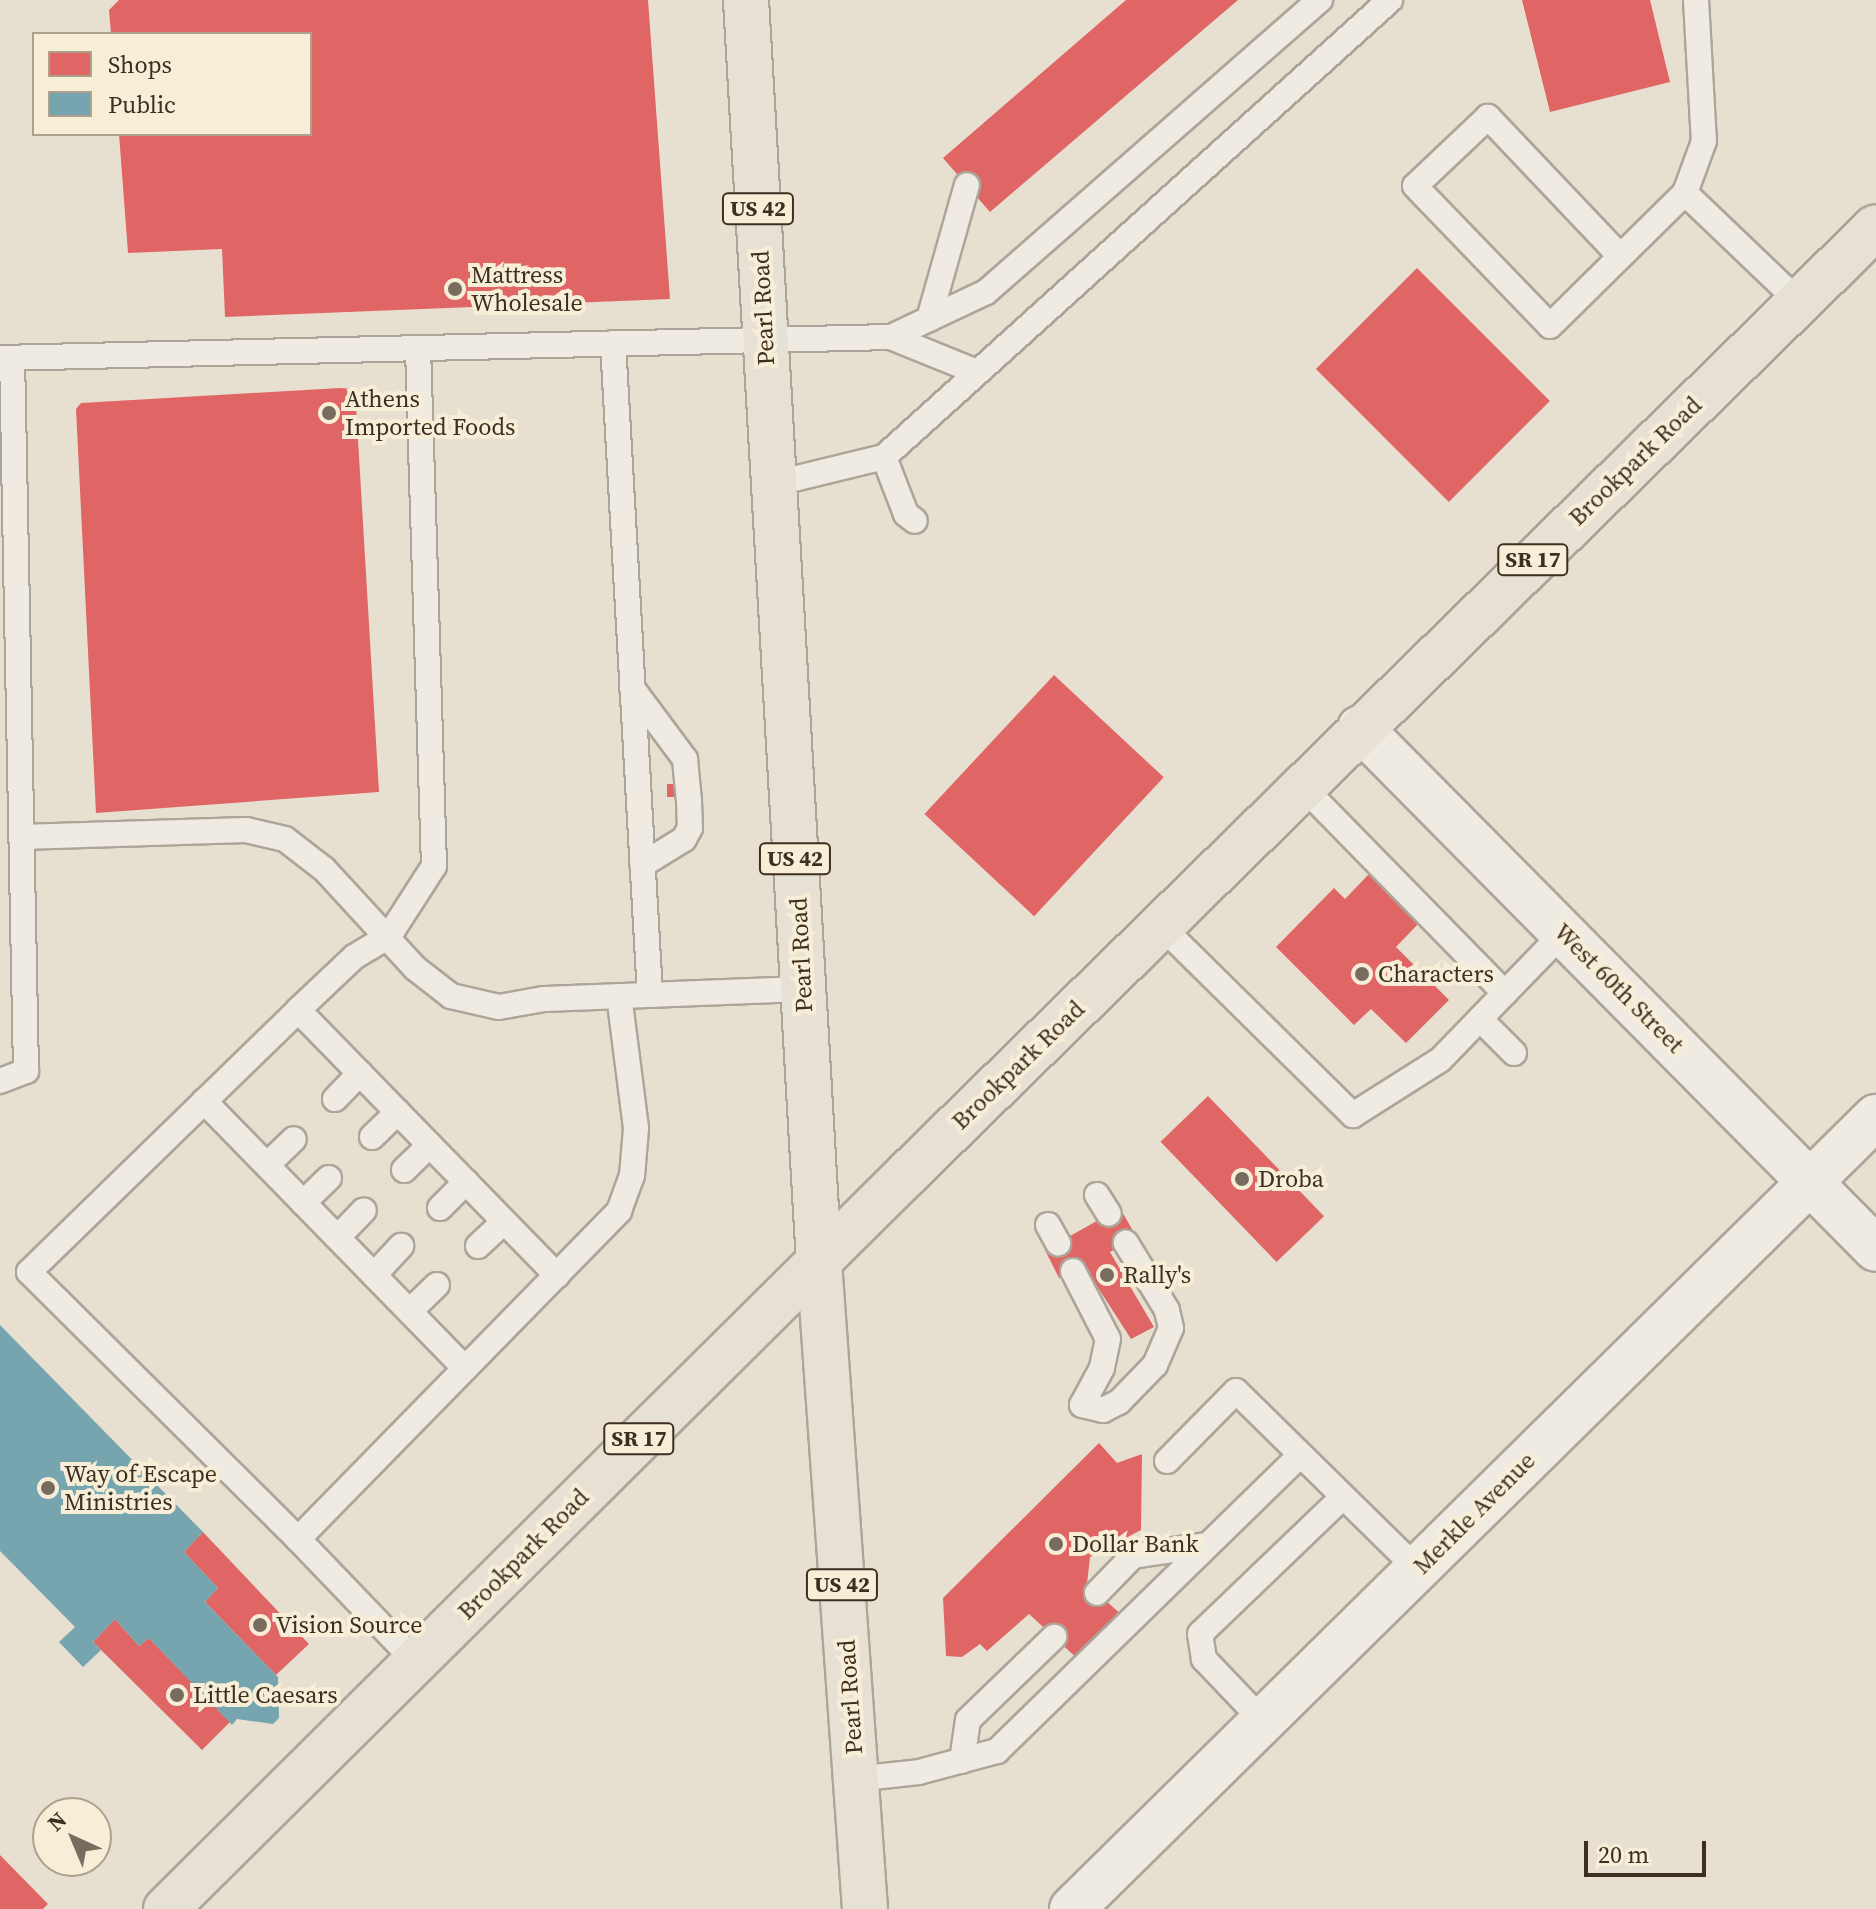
<!DOCTYPE html>
<html>
<head>
<meta charset="utf-8">
<style>
	body { margin:0 }
	#map { position:relative; width:1876px; height:1909px; overflow:hidden; background:#e7e0d1; font-family:"Source Serif 4",serif }
	div>[style] { position:absolute }
	.shops>* { inset:0; background:#e06666; transform-origin:0 0 }
	.public>* { inset:0; background:#76a5af }
	.roads { filter:drop-shadow(2px 0 #ada599) drop-shadow(-2px 0 #ada599) drop-shadow(0 2px #ada599) drop-shadow(0 -2px #ada599) }
	.lane>* { height:24px; margin:-12px; padding:0 12px; transform-origin:12px; border-radius:12px; background:#efebe3 }
	.street>* { height:44px; margin:-22px; padding:0 22px; transform-origin:22px; border-radius:22px; background:#efebe3 }
	.primary>* { height:44px; margin:-22px; padding:0 22px; transform-origin:22px; border-radius:22px; background:#e6e1d4 }
	.dots>* { width:22px; height:22px; translate:-50% -50%; box-sizing:border-box; border:4px solid #f7eed8; border-radius:50% }
	span { translate:-50% -50%; white-space:nowrap; text-align:center; line-height:1.15; -webkit-text-stroke:8px #f7eed8; paint-order:stroke }
	.shield-label span { padding:2px 6px; background:#f7eed8; border:2px solid; border-radius:6px; -webkit-text-stroke-width:0 }
	.shield-label { font-size:22px; color:#3d2e20; font-weight:700 }
	.poi-label { font-size:24px; color:#3d2e20 }
	.left { translate:0 -50%; text-align:left }
	.street-label { font-size:24px; color:#3d2e20 }
	.legend { position:absolute; left:32px; top:32px; width:280px; height:104px; box-sizing:border-box; background:#f7eed8; border:2px solid #ada18e; margin:0; padding:10px 14px; list-style:none; font-size:24px; color:#3d2e20 }
	.legend li { display:flex; align-items:center; gap:16px; height:40px }
	.legend b { width:40px; border:2px solid #ada18e }
	.north { position:absolute; left:32px; top:1797px; width:80px; height:80px; box-sizing:border-box; background:#f7eed8; border:2px solid #ada18e; border-radius:50%; rotate:316deg; font-size:22px; font-weight:700; line-height:32px; text-align:center; color:#3d2e20 }
	.north::after { content:''; display:block; margin:auto; width:28px; height:36px; background:#786c5e; clip-path:polygon(50% 0,100% 100%,50% 72%,0 100%) }
	.scale { position:absolute; left:1584px; top:1841px; width:122px; height:36px; box-sizing:border-box; border:4px solid #3d2e20; border-top:0; padding-left:10px; font-size:24px; line-height:28px; white-space:nowrap; color:#3d2e20; -webkit-text-stroke:6px #f7eed8; paint-order:stroke }
</style>
</head>
<body>
<div id="map">
	<div class="shops">
		<div style="clip-path:polygon(119px 0,648px 0,670px 299px,225px 317px,222px 249px,128px 253px,119px 134px,310px 134px,310px 34px,111px 34px,109px 10px)"></div>
		<div style="clip-path:polygon(1126px 0,1238px 0,990px 212px,943px 158px)"></div>
		<div style="clip-path:polygon(1522px 0,1650px 0,1670px 82px,1550px 112px)"></div>
		<div style="left:1417px;top:268px;width:188px;height:143px;rotate:45deg"></div>
		<div style="clip-path:polygon(340px 388px,355px 389px,379px 792px,96px 813px,76px 409px,81px 403px)"></div>
		<div style="left:1054px;top:675px;width:150px;height:190px;rotate:43deg"></div>
		<div style="left:681px;top:784px;width:13px;height:14px;rotate:90deg"></div>
		<div style="clip-path:polygon(1369px 874px,1419px 923px,1396px 947px,1449px 1000px,1406px 1043px,1371px 1009px,1354px 1025px,1276px 947px,1334px 888px,1345px 899px)"></div>
		<div style="left:1208px;top:1096px;width:167px;height:66px;rotate:46deg"></div>
		<div style="clip-path:polygon(1120px 1208px,1137px 1238px,1110px 1252px,1154px 1327px,1131px 1339px,1084px 1266px,1059px 1278px,1045px 1250px)"></div>
		<div style="clip-path:polygon(1099px 1443px,1117px 1463px,1142px 1454px,1141px 1530px,1090px 1557px,1087px 1584px,1123px 1616px,1080px 1661px,1029px 1614px,987px 1651px,980px 1644px,962px 1657px,946px 1656px,943px 1598px)"></div>
		<div style="clip-path:polygon(203px 1532px,309px 1644px,276px 1675px,205px 1602px,218px 1588px,184px 1552px)"></div>
		<div style="clip-path:polygon(115px 1619px,139px 1646px,149px 1638px,230px 1722px,202px 1750px,93px 1642px)"></div>
		<div style="clip-path:polygon(0 1855px,48px 1904px,43px 1909px,0 1909px)"></div>
	</div>
	<div class="public">
		<div style="clip-path:polygon(0 1325px,203px 1532px,184px 1552px,218px 1588px,205px 1602px,278px 1677px,279px 1718px,273px 1724px,237px 1719px,232px 1725px,149px 1638px,139px 1646px,115px 1619px,93px 1642px,101px 1650px,83px 1667px,59px 1642px,75px 1627px,0 1551px)"></div>
	</div>
	<div class="roads">
		<div class="lane">
			<div style="left:1696px;top:0;width:141px;rotate:86.8deg"></div>
			<div style="left:1704px;top:141px;width:55px;rotate:110.1deg"></div>
			<div style="left:1685px;top:193px;width:158px;rotate:43.7deg"></div>
			<div style="left:1620px;top:256px;width:192px;rotate:-133.5deg"></div>
			<div style="left:1488px;top:117px;width:100px;rotate:136.6deg"></div>
			<div style="left:1415px;top:186px;width:194px;rotate:46deg"></div>
			<div style="left:1550px;top:326px;width:190px;rotate:-44.6deg"></div>
			<div style="left:929px;top:319px;width:139px;rotate:-74.2deg"></div>
			<div style="left:613px;top:343px;width:653px;rotate:86.75deg"></div>
			<div style="left:0;top:358px;width:891px;rotate:-1.35deg"></div>
			<div style="left:977px;top:372px;width:93px;rotate:-157.9deg"></div>
			<div style="left:891px;top:337px;width:105px;rotate:-25.3deg"></div>
			<div style="left:986px;top:292px;width:444px;rotate:-41.2deg"></div>
			<div style="left:884px;top:457px;width:61px;rotate:68.9deg"></div>
			<div style="left:906px;top:514px;width:11px;rotate:38deg"></div>
			<div style="left:773px;top:484px;width:114px;rotate:-13.7deg"></div>
			<div style="left:884px;top:457px;width:682px;rotate:-42.09deg"></div>
			<div style="left:632px;top:688px;width:89px;rotate:53.3deg"></div>
			<div style="left:685px;top:759px;width:42px;rotate:84.6deg"></div>
			<div style="left:689px;top:801px;width:27px;rotate:88deg"></div>
			<div style="left:690px;top:828px;width:13px;rotate:119deg"></div>
			<div style="left:684px;top:839px;width:49px;rotate:148.2deg"></div>
			<div style="left:1302px;top:786px;width:290px;rotate:45.6deg"></div>
			<div style="left:21px;top:837px;width:225px;rotate:-1.8deg"></div>
			<div style="left:246px;top:830px;width:40px;rotate:13deg"></div>
			<div style="left:285px;top:839px;width:49px;rotate:37.6deg"></div>
			<div style="left:324px;top:869px;width:134px;rotate:47.4deg"></div>
			<div style="left:415px;top:968px;width:46px;rotate:37.9deg"></div>
			<div style="left:451px;top:996px;width:49px;rotate:12.9deg"></div>
			<div style="left:499px;top:1007px;width:46px;rotate:-10.1deg"></div>
			<div style="left:544px;top:999px;width:259px;rotate:-2.2deg"></div>
			<div style="left:1160px;top:925px;width:271px;rotate:44.6deg"></div>
			<div style="left:1353px;top:1115px;width:103px;rotate:-32.3deg"></div>
			<div style="left:1440px;top:1060px;width:178px;rotate:-45.9deg"></div>
			<div style="left:298px;top:1010px;width:371px;rotate:45.7deg"></div>
			<div style="left:1480px;top:1019px;width:48px;rotate:45deg"></div>
			<div style="left:0;top:1081px;width:28px;rotate:-21deg"></div>
			<div style="left:26px;top:1071px;width:713px;rotate:-91.12deg"></div>
			<div style="left:335px;top:1099px;width:36px;rotate:-46deg"></div>
			<div style="left:204px;top:1101px;width:373px;rotate:45.7deg"></div>
			<div style="left:372px;top:1137px;width:36px;rotate:-44deg"></div>
			<div style="left:267px;top:1165px;width:37px;rotate:-44deg"></div>
			<div style="left:404px;top:1170px;width:36px;rotate:-44deg"></div>
			<div style="left:1097px;top:1195px;width:22px;rotate:58deg"></div>
			<div style="left:303px;top:1203px;width:36px;rotate:-44deg"></div>
			<div style="left:440px;top:1208px;width:37px;rotate:-45deg"></div>
			<div style="left:1048px;top:1225px;width:21px;rotate:61deg"></div>
			<div style="left:338px;top:1237px;width:37px;rotate:-46deg"></div>
			<div style="left:478px;top:1246px;width:35px;rotate:-43deg"></div>
			<div style="left:1073px;top:1271px;width:76px;rotate:62.8deg"></div>
			<div style="left:1108px;top:1339px;width:30px;rotate:102deg"></div>
			<div style="left:1102px;top:1368px;width:42px;rotate:118.4deg"></div>
			<div style="left:1082px;top:1405px;width:22px;rotate:13deg"></div>
			<div style="left:1103px;top:1410px;width:18px;rotate:-27deg"></div>
			<div style="left:1119px;top:1402px;width:52px;rotate:-45.8deg"></div>
			<div style="left:1155px;top:1365px;width:40px;rotate:-66.6deg"></div>
			<div style="left:1171px;top:1328px;width:18px;rotate:-103deg"></div>
			<div style="left:1167px;top:1310px;width:79px;rotate:-121.5deg"></div>
			<div style="left:374px;top:1275px;width:40px;rotate:-47deg"></div>
			<div style="left:411px;top:1310px;width:36px;rotate:-44deg"></div>
			<div style="left:1167px;top:1461px;width:98px;rotate:-45.4deg"></div>
			<div style="left:1236px;top:1391px;width:254px;rotate:44.5deg"></div>
			<div style="left:298px;top:1539px;width:379px;rotate:-135.2deg"></div>
			<div style="left:29px;top:1272px;width:376px;rotate:-44.2deg"></div>
			<div style="left:298px;top:1010px;width:77px;rotate:-43.4deg"></div>
			<div style="left:354px;top:957px;width:41px;rotate:-31deg"></div>
			<div style="left:389px;top:936px;width:83px;rotate:-57.3deg"></div>
			<div style="left:434px;top:866px;width:518px;rotate:-91.77deg"></div>
			<div style="left:1097px;top:1593px;width:52px;rotate:-45.8deg"></div>
			<div style="left:1133px;top:1556px;width:75px;rotate:-8.5deg"></div>
			<div style="left:415px;top:1661px;width:169px;rotate:-133.8deg"></div>
			<div style="left:298px;top:1539px;width:459px;rotate:-45.6deg"></div>
			<div style="left:619px;top:1211px;width:37px;rotate:-70deg"></div>
			<div style="left:632px;top:1176px;width:48px;rotate:-85.2deg"></div>
			<div style="left:636px;top:1128px;width:133px;rotate:-97.3deg"></div>
			<div style="left:1263px;top:1721px;width:86px;rotate:-133.6deg"></div>
			<div style="left:1204px;top:1659px;width:25px;rotate:-99deg"></div>
			<div style="left:1200px;top:1634px;width:198px;rotate:-43.8deg"></div>
			<div style="left:962px;top:1761px;width:41px;rotate:-81.7deg"></div>
			<div style="left:968px;top:1720px;width:120px;rotate:-44deg"></div>
			<div style="left:855px;top:1779px;width:64px;rotate:-6.2deg"></div>
			<div style="left:919px;top:1772px;width:81px;rotate:-15.1deg"></div>
			<div style="left:997px;top:1751px;width:424px;rotate:-44.3deg"></div>
		</div>
		<div class="street">
			<div style="left:1360px;top:728px;width:733px;rotate:45.28deg"></div>
			<div style="left:1072px;top:1909px;width:1129px;rotate:-44.57deg"></div>
		</div>
		<div class="primary">
			<div style="left:746px;top:0;width:1263px;rotate:86.69deg"></div>
			<div style="left:819px;top:1261px;width:650px;rotate:85.94deg"></div>
			<div style="left:166px;top:1909px;width:1045px;rotate:-44.77deg"></div>
			<div style="left:908px;top:1173px;width:1353px;rotate:-44.34deg"></div>
		</div>
	</div>
	<div class="dots">
		<div style="left:455px;top:289px;background:#786c5e"></div>
		<div style="left:329px;top:413px;background:#786c5e"></div>
		<div style="left:1362px;top:974px;background:#786c5e"></div>
		<div style="left:1242px;top:1179px;background:#786c5e"></div>
		<div style="left:1107px;top:1275px;background:#786c5e"></div>
		<div style="left:48px;top:1488px;background:#786c5e"></div>
		<div style="left:1056px;top:1544px;background:#786c5e"></div>
		<div style="left:260px;top:1625px;background:#786c5e"></div>
		<div style="left:177px;top:1695px;background:#786c5e"></div>
	</div>
	<div class="shield-label">
		<span style="left:758px;top:209px">US 42</span>
		<span style="left:1533px;top:560px">SR 17</span>
		<span style="left:795px;top:859px">US 42</span>
		<span style="left:639px;top:1439px">SR 17</span>
		<span style="left:842px;top:1585px">US 42</span>
	</div>
	<div class="poi-label">
		<span class="left" style="left:471px;top:289px">Mattress<br>Wholesale</span>
		<span class="left" style="left:345px;top:413px">Athens<br>Imported Foods</span>
		<span class="left" style="left:1378px;top:974px">Characters</span>
		<span class="left" style="left:1258px;top:1179px">Droba</span>
		<span class="left" style="left:1123px;top:1275px">Rally's</span>
		<span class="left" style="left:64px;top:1488px">Way of Escape<br>Ministries</span>
		<span class="left" style="left:1072px;top:1544px">Dollar Bank</span>
		<span class="left" style="left:276px;top:1625px">Vision Source</span>
		<span class="left" style="left:193px;top:1695px">Little Caesars</span>
	</div>
	<div class="street-label">
		<span style="left:763px;top:308px;rotate:-93deg">Pearl Road</span>
		<span style="left:1635px;top:461px;rotate:-44deg">Brookpark Road</span>
		<span style="left:801px;top:955px;rotate:-93deg">Pearl Road</span>
		<span style="left:1619px;top:988px;rotate:45deg">West 60th Street</span>
		<span style="left:1018px;top:1065px;rotate:-44deg">Brookpark Road</span>
		<span style="left:1474px;top:1513px;rotate:-45deg">Merkle Avenue</span>
		<span style="left:523px;top:1554px;rotate:-45deg">Brookpark Road</span>
		<span style="left:850px;top:1697px;rotate:-94deg">Pearl Road</span>
	</div>
	<ul class="legend">
	<li><b style="height:22px;background:#e06666"></b>Shops</li>
	<li><b style="height:22px;background:#76a5af"></b>Public</li>
	</ul>
	<div class="north">N</div>
	<div class="scale">20 m</div>
</div>
</body>
</html>
